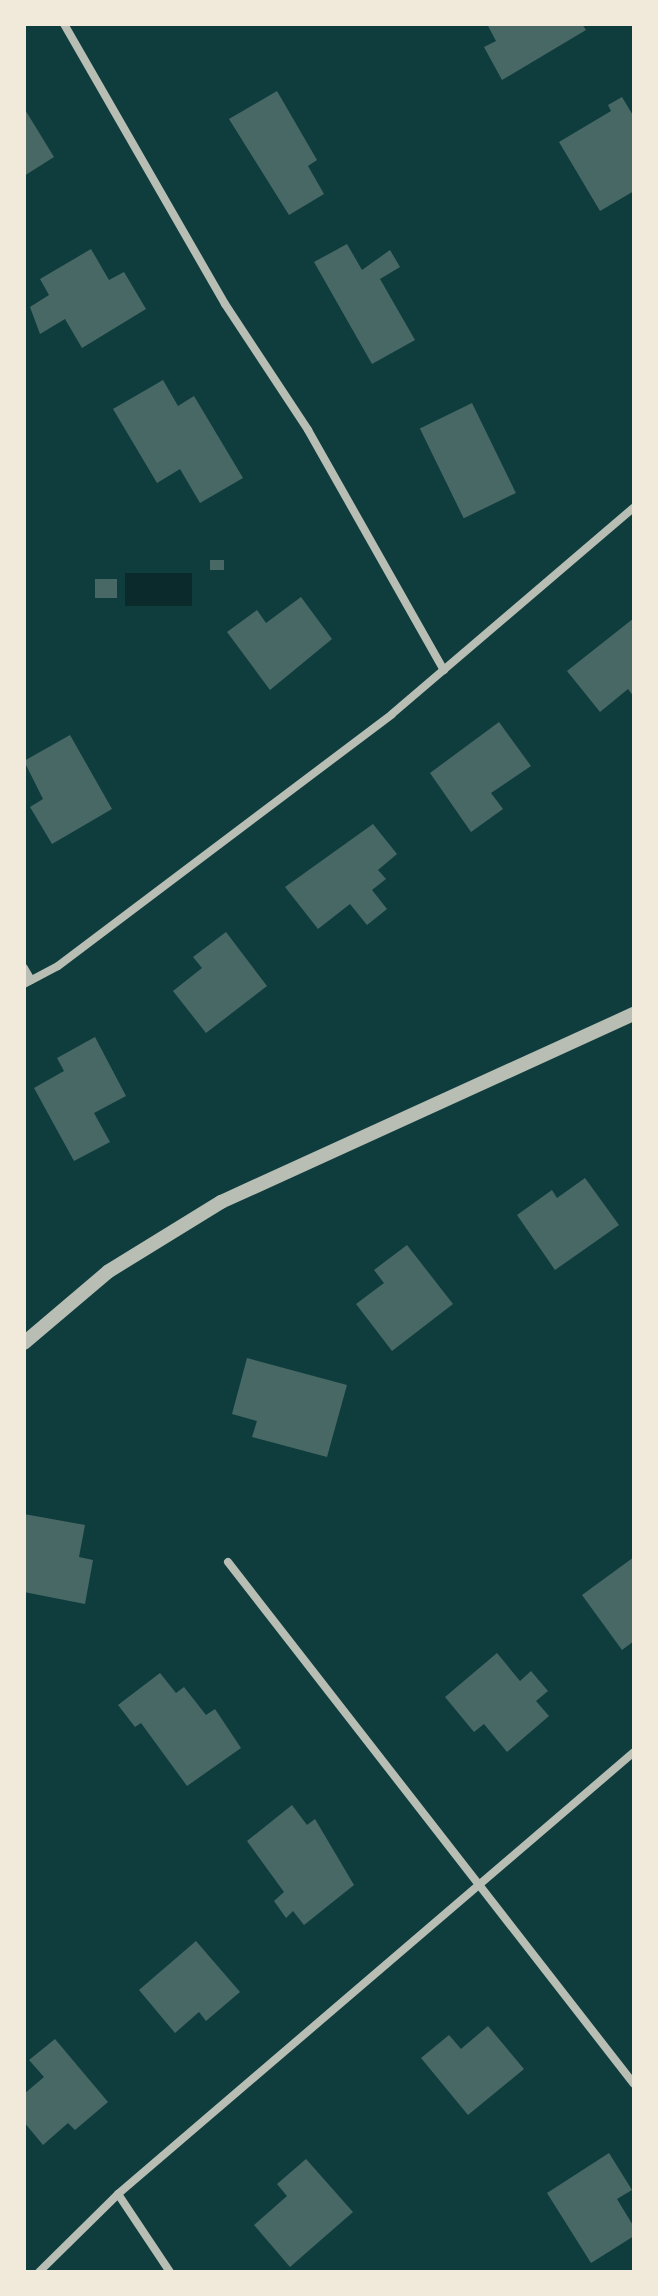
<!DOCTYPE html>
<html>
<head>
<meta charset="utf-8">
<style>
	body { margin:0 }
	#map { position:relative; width:658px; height:2296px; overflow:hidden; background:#0f3d3e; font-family:"IBM Plex Sans",sans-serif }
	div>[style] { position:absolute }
	.water>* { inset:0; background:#0a2a2b; transform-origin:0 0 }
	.building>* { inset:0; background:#486865; transform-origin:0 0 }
	.minor>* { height:8px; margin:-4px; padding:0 4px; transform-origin:4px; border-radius:4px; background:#b8beb3 }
	.tertiary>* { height:14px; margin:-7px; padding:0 7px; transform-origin:7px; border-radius:7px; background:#b8beb3 }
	span { translate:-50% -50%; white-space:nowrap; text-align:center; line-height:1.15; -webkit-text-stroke:6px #f1e9da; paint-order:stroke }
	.frame { position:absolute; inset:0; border:26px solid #f1e9da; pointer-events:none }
</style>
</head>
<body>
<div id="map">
	<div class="water">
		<div style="left:125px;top:573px;width:67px;height:33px"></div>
	</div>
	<div class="building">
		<div style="clip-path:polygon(487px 24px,582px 24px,586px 30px,502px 80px,484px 47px,496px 41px)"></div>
		<div style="clip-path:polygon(277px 91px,317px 160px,308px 166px,324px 194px,289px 215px,229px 119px)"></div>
		<div style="clip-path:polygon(622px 97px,634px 117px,634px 191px,600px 211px,559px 142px,611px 111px,608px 105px)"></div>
		<div style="clip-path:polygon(24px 108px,54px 157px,24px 176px)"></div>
		<div style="clip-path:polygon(347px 244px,362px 270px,390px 250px,400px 267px,380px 279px,415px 340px,372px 364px,314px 262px)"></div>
		<div style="clip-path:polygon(91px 249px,109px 280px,124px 272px,146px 309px,82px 348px,65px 319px,40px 334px,30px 307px,49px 295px,40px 279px)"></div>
		<div style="clip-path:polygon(163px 380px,178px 406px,194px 396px,243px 478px,200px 503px,180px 469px,157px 483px,113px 409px)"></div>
		<div style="left:472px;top:403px;width:100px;height:58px;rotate:64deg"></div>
		<div style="left:210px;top:560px;width:14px;height:10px"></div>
		<div style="left:95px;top:579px;width:22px;height:19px"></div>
		<div style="clip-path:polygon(301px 597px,332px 639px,270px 690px,227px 632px,257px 610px,266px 623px)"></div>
		<div style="clip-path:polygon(634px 618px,634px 697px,628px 689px,600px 712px,567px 671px)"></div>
		<div style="clip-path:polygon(499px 722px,531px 766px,491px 793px,503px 809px,471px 832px,430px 773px)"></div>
		<div style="clip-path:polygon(70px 735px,112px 809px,52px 844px,30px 807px,43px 799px,24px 761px)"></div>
		<div style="clip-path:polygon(373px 824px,397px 854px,378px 870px,386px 879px,372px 890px,387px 909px,367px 925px,350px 904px,318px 929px,285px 887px)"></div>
		<div style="clip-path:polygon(226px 932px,267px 986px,206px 1033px,173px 991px,202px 968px,193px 957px)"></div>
		<div style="clip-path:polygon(95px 1037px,126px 1096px,94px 1113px,110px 1142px,74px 1161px,34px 1088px,64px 1071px,57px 1058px)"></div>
		<div style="clip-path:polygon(585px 1178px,619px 1225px,555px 1270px,517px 1215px,552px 1190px,557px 1198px)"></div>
		<div style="clip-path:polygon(407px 1245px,453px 1304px,392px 1351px,356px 1304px,384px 1283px,374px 1270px)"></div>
		<div style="clip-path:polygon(247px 1358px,347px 1385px,327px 1457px,252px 1437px,257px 1421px,232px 1414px)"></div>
		<div style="clip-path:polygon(24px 1514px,85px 1525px,79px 1557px,93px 1560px,85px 1604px,24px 1592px)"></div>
		<div style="clip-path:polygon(634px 1557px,634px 1641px,622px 1650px,582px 1595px)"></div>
		<div style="clip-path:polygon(497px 1653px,520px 1681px,531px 1671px,548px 1691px,536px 1701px,549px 1716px,507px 1752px,484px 1724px,474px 1732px,445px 1697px)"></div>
		<div style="clip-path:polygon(160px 1673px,176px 1693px,184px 1687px,206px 1715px,215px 1709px,241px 1748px,187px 1786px,141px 1723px,135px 1727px,118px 1705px)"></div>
		<div style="clip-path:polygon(292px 1805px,307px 1825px,315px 1819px,354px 1885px,304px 1925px,293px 1911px,286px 1918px,274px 1901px,284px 1892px,247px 1841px)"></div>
		<div style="clip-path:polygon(196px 1941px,240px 1992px,206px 2021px,199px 2012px,175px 2033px,139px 1990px)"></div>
		<div style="clip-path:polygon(488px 2026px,524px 2069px,468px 2115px,421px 2058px,449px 2035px,461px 2049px)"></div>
		<div style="clip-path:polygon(55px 2039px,108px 2102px,75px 2130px,68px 2123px,43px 2145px,24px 2122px,24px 2094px,44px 2077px,29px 2060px)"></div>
		<div style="clip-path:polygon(609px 2153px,632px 2190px,617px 2199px,634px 2227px,634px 2236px,591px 2263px,547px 2193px)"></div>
		<div style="clip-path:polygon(306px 2159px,353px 2212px,290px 2267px,254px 2225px,287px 2196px,277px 2184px)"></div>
	</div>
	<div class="minor">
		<div style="left:64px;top:24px;width:323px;rotate:60.1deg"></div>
		<div style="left:225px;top:304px;width:151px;rotate:56.6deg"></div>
		<div style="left:308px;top:430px;width:276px;rotate:60.5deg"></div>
		<div style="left:24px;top:968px;width:14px;rotate:60deg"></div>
		<div style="left:24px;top:984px;width:38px;rotate:-28deg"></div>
		<div style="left:58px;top:966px;width:418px;rotate:-37deg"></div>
		<div style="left:392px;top:714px;width:318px;rotate:-40.5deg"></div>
		<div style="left:228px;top:1562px;width:661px;rotate:52.13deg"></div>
		<div style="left:118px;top:2194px;width:94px;rotate:56.3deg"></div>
		<div style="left:39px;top:2272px;width:111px;rotate:-44.6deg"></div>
		<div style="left:118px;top:2194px;width:679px;rotate:-40.58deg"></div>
	</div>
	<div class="tertiary">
		<div style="left:24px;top:1343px;width:111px;rotate:-40.3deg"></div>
		<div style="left:109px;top:1271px;width:132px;rotate:-31.6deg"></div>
		<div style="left:221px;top:1202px;width:454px;rotate:-24.5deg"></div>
	</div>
	<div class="frame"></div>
</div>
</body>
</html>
